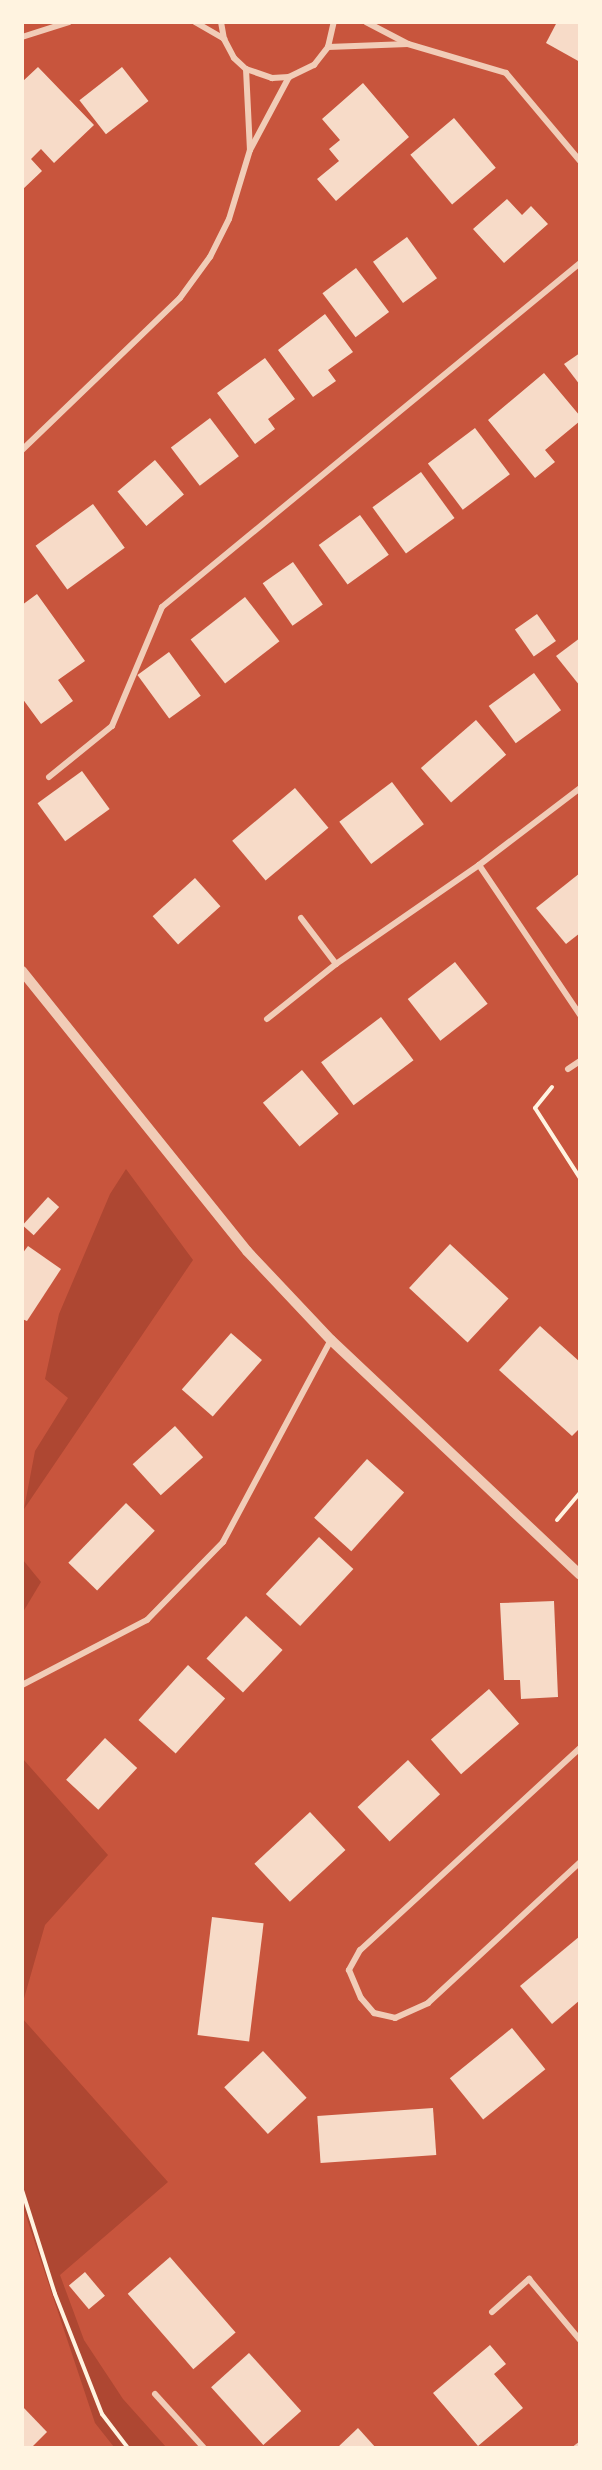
<!DOCTYPE html>
<html>
<head>
<meta charset="utf-8">
<style>
	body { margin:0 }
	#map { position:relative; width:602px; height:2470px; overflow:hidden; background:#c8553d; font-family:Lato,sans-serif }
	div>[style] { position:absolute }
	.green>* { inset:0; background:#ae4732 }
	.building>* { inset:0; background:#f7dbc8; transform-origin:0 0 }
	.path>* { height:4px; margin:-2px; padding:0 2px; transform-origin:2px; border-radius:2px; background:#fff3e0 }
	.minor>* { height:6px; margin:-3px; padding:0 3px; transform-origin:3px; border-radius:3px; background:#f1ccb7 }
	.tertiary>* { height:10px; margin:-5px; padding:0 5px; transform-origin:5px; border-radius:5px; background:#f1ccb7 }
	span { translate:-50% -50%; white-space:nowrap; text-align:center; line-height:1.15; -webkit-text-stroke:6px #fff3e0; paint-order:stroke }
	.frame { position:absolute; inset:0; border:24px solid #fff3e0; pointer-events:none }
</style>
</head>
<body>
<div id="map">
	<div class="green">
		<div style="clip-path:polygon(126px 1169px,193px 1260px,24px 1509px,35px 1451px,68px 1398px,45px 1379px,59px 1314px,110px 1194px)"></div>
		<div style="clip-path:polygon(23px 1560px,41px 1582px,23px 1612px)"></div>
		<div style="clip-path:polygon(23px 1759px,108px 1855px,45px 1925px,23px 2002px)"></div>
		<div style="clip-path:polygon(22px 2018px,168px 2182px,60px 2275px,84px 2340px,123px 2399px,166px 2447px,114px 2447px,95px 2423px,23px 2207px)"></div>
	</div>
	<div class="building">
		<div style="clip-path:polygon(557px 22px,580px 22px,580px 62px,546px 43px)"></div>
		<div style="clip-path:polygon(38px 67px,94px 125px,54px 163px,41px 149px,31px 159px,42px 171px,22px 190px,22px 82px)"></div>
		<div style="left:122px;top:67px;width:43px;height:54px;rotate:52deg"></div>
		<div style="clip-path:polygon(363px 83px,409px 137px,336px 201px,317px 179px,339px 161px,329px 149px,340px 140px,322px 119px)"></div>
		<div style="left:454px;top:118px;width:65px;height:57px;rotate:50deg"></div>
		<div style="clip-path:polygon(507px 199px,522px 215px,531px 206px,548px 224px,504px 263px,473px 229px)"></div>
		<div style="left:407px;top:237px;width:51px;height:42px;rotate:54deg"></div>
		<div style="left:356px;top:268px;width:55px;height:42px;rotate:53deg"></div>
		<div style="clip-path:polygon(325px 314px,353px 352px,328px 370px,336px 381px,313px 397px,278px 350px)"></div>
		<div style="clip-path:polygon(580px 353px,580px 385px,564px 364px)"></div>
		<div style="clip-path:polygon(265px 358px,295px 399px,268px 419px,275px 429px,255px 444px,217px 393px)"></div>
		<div style="clip-path:polygon(544px 373px,580px 416px,580px 421px,545px 450px,555px 462px,535px 478px,488px 420px)"></div>
		<div style="left:210px;top:418px;width:48px;height:49px;rotate:53deg"></div>
		<div style="left:475px;top:428px;width:58px;height:59px;rotate:53deg"></div>
		<div style="left:155px;top:460px;width:45px;height:49px;rotate:50deg"></div>
		<div style="left:421px;top:472px;width:57px;height:60px;rotate:54deg"></div>
		<div style="left:93px;top:504px;width:54px;height:71px;rotate:54deg"></div>
		<div style="left:360px;top:515px;width:49px;height:51px;rotate:54deg"></div>
		<div style="left:293px;top:562px;width:52px;height:37px;rotate:55deg"></div>
		<div style="clip-path:polygon(37px 594px,85px 661px,58px 680px,73px 701px,41px 724px,22px 698px,22px 605px)"></div>
		<div style="left:245px;top:597px;width:56px;height:69px;rotate:52deg"></div>
		<div style="left:537px;top:614px;width:33px;height:27px;rotate:55deg"></div>
		<div style="clip-path:polygon(580px 638px,580px 686px,556px 656px)"></div>
		<div style="left:169px;top:652px;width:54px;height:39px;rotate:54deg"></div>
		<div style="left:534px;top:673px;width:46px;height:56px;rotate:54deg"></div>
		<div style="left:476px;top:720px;width:46px;height:73px;rotate:49deg"></div>
		<div style="left:82px;top:771px;width:47px;height:55px;rotate:54deg"></div>
		<div style="left:392px;top:782px;width:53px;height:66px;rotate:53deg"></div>
		<div style="left:295px;top:788px;width:52px;height:82px;rotate:50deg"></div>
		<div style="clip-path:polygon(580px 873px,580px 933px,566px 944px,536px 908px)"></div>
		<div style="left:195px;top:878px;width:38px;height:57px;rotate:48deg"></div>
		<div style="left:455px;top:962px;width:53px;height:60px;rotate:52deg"></div>
		<div style="left:381px;top:1017px;width:54px;height:75px;rotate:53deg"></div>
		<div style="left:302px;top:1070px;width:57px;height:51px;rotate:50deg"></div>
		<div style="left:48px;top:1197px;width:15px;height:38px;rotate:42deg"></div>
		<div style="left:450px;top:1244px;width:80px;height:60px;rotate:43deg"></div>
		<div style="clip-path:polygon(28px 1246px,61px 1269px,27px 1321px,22px 1319px,22px 1254px)"></div>
		<div style="clip-path:polygon(540px 1326px,580px 1362px,580px 1428px,572px 1436px,499px 1370px)"></div>
		<div style="left:231px;top:1333px;width:41px;height:75px;rotate:41deg"></div>
		<div style="left:175px;top:1426px;width:42px;height:57px;rotate:48deg"></div>
		<div style="left:367px;top:1459px;width:50px;height:79px;rotate:42deg"></div>
		<div style="left:126px;top:1503px;width:40px;height:83px;rotate:44deg"></div>
		<div style="left:319px;top:1537px;width:47px;height:78px;rotate:43deg"></div>
		<div style="clip-path:polygon(554px 1601px,558px 1697px,521px 1699px,520px 1680px,504px 1680px,500px 1603px)"></div>
		<div style="left:246px;top:1616px;width:50px;height:58px;rotate:43deg"></div>
		<div style="left:188px;top:1665px;width:50px;height:74px;rotate:42deg"></div>
		<div style="left:489px;top:1689px;width:46px;height:77px;rotate:49deg"></div>
		<div style="left:105px;top:1738px;width:44px;height:57px;rotate:43deg"></div>
		<div style="left:408px;top:1760px;width:47px;height:69px;rotate:47deg"></div>
		<div style="left:310px;top:1812px;width:52px;height:76px;rotate:47deg"></div>
		<div style="left:212px;top:1917px;width:52px;height:119px;rotate:7deg"></div>
		<div style="clip-path:polygon(580px 1936px,580px 2000px,552px 2024px,520px 1986px)"></div>
		<div style="left:512px;top:2028px;width:53px;height:80px;rotate:51deg"></div>
		<div style="left:263px;top:2051px;width:64px;height:53px;rotate:47deg"></div>
		<div style="left:433px;top:2108px;width:47px;height:116px;rotate:86deg"></div>
		<div style="left:170px;top:2257px;width:100px;height:56px;rotate:49deg"></div>
		<div style="left:85px;top:2272px;width:31px;height:21px;rotate:50deg"></div>
		<div style="clip-path:polygon(490px 2345px,506px 2364px,494px 2374px,523px 2408px,478px 2446px,433px 2393px)"></div>
		<div style="left:249px;top:2353px;width:78px;height:51px;rotate:48deg"></div>
		<div style="clip-path:polygon(22px 2406px,47px 2432px,31px 2448px,22px 2448px)"></div>
		<div style="clip-path:polygon(358px 2428px,376px 2448px,337px 2448px)"></div>
	</div>
	<div class="path">
		<div style="left:552px;top:1087px;width:27px;rotate:129deg"></div>
		<div style="left:535px;top:1108px;width:83px;rotate:57.3deg"></div>
		<div style="left:557px;top:1520px;width:35px;rotate:-50deg"></div>
		<div style="left:22px;top:2190px;width:109px;rotate:72.4deg"></div>
		<div style="left:55px;top:2294px;width:129px;rotate:68.6deg"></div>
		<div style="left:102px;top:2414px;width:43px;rotate:52.6deg"></div>
	</div>
	<div class="minor">
		<div style="left:195px;top:22px;width:34px;rotate:30deg"></div>
		<div style="left:221px;top:22px;width:17px;rotate:80deg"></div>
		<div style="left:224px;top:39px;width:21px;rotate:62deg"></div>
		<div style="left:234px;top:58px;width:16px;rotate:43deg"></div>
		<div style="left:246px;top:69px;width:28px;rotate:19deg"></div>
		<div style="left:272px;top:78px;width:17px;rotate:-3deg"></div>
		<div style="left:289px;top:77px;width:28px;rotate:-26deg"></div>
		<div style="left:314px;top:65px;width:23px;rotate:-52deg"></div>
		<div style="left:328px;top:47px;width:26px;rotate:-77deg"></div>
		<div style="left:366px;top:22px;width:47px;rotate:27.6deg"></div>
		<div style="left:408px;top:44px;width:102px;rotate:16.5deg"></div>
		<div style="left:506px;top:73px;width:115px;rotate:49.9deg"></div>
		<div style="left:22px;top:37px;width:49px;rotate:-17.7deg"></div>
		<div style="left:328px;top:47px;width:80px;rotate:-2.1deg"></div>
		<div style="left:246px;top:69px;width:81px;rotate:87.2deg"></div>
		<div style="left:22px;top:450px;width:219px;rotate:-43.9deg"></div>
		<div style="left:180px;top:298px;width:51px;rotate:-53.8deg"></div>
		<div style="left:210px;top:257px;width:42px;rotate:-63.4deg"></div>
		<div style="left:229px;top:219px;width:72px;rotate:-73.1deg"></div>
		<div style="left:250px;top:150px;width:83px;rotate:-61.9deg"></div>
		<div style="left:49px;top:777px;width:81px;rotate:-39deg"></div>
		<div style="left:112px;top:726px;width:129px;rotate:-67.2deg"></div>
		<div style="left:162px;top:607px;width:541px;rotate:-39.45deg"></div>
		<div style="left:479px;top:865px;width:181px;rotate:56deg"></div>
		<div style="left:301px;top:918px;width:58px;rotate:52.7deg"></div>
		<div style="left:267px;top:1019px;width:88px;rotate:-38.6deg"></div>
		<div style="left:336px;top:964px;width:174px;rotate:-34.7deg"></div>
		<div style="left:479px;top:865px;width:127px;rotate:-37.3deg"></div>
		<div style="left:568px;top:1069px;width:14px;rotate:-34deg"></div>
		<div style="left:22px;top:1685px;width:141px;rotate:-27.5deg"></div>
		<div style="left:147px;top:1620px;width:109px;rotate:-45.7deg"></div>
		<div style="left:223px;top:1542px;width:229px;rotate:-61.9deg"></div>
		<div style="left:580px;top:1748px;width:299px;rotate:137.4deg"></div>
		<div style="left:360px;top:1950px;width:23px;rotate:119deg"></div>
		<div style="left:349px;top:1970px;width:30px;rotate:67deg"></div>
		<div style="left:361px;top:1998px;width:20px;rotate:49deg"></div>
		<div style="left:374px;top:2013px;width:22px;rotate:13deg"></div>
		<div style="left:395px;top:2018px;width:36px;rotate:-24deg"></div>
		<div style="left:428px;top:2003px;width:207px;rotate:-42.8deg"></div>
		<div style="left:492px;top:2312px;width:50px;rotate:-41.7deg"></div>
		<div style="left:529px;top:2279px;width:80px;rotate:50.1deg"></div>
		<div style="left:155px;top:2394px;width:73px;rotate:47.8deg"></div>
		<div style="left:576px;top:2448px;width:5px;rotate:-37deg"></div>
	</div>
	<div class="tertiary">
		<div style="left:22px;top:971px;width:359px;rotate:51.2deg"></div>
		<div style="left:247px;top:1251px;width:122px;rotate:46.7deg"></div>
		<div style="left:331px;top:1340px;width:342px;rotate:43.3deg"></div>
	</div>
	<div class="frame"></div>
</div>
</body>
</html>
